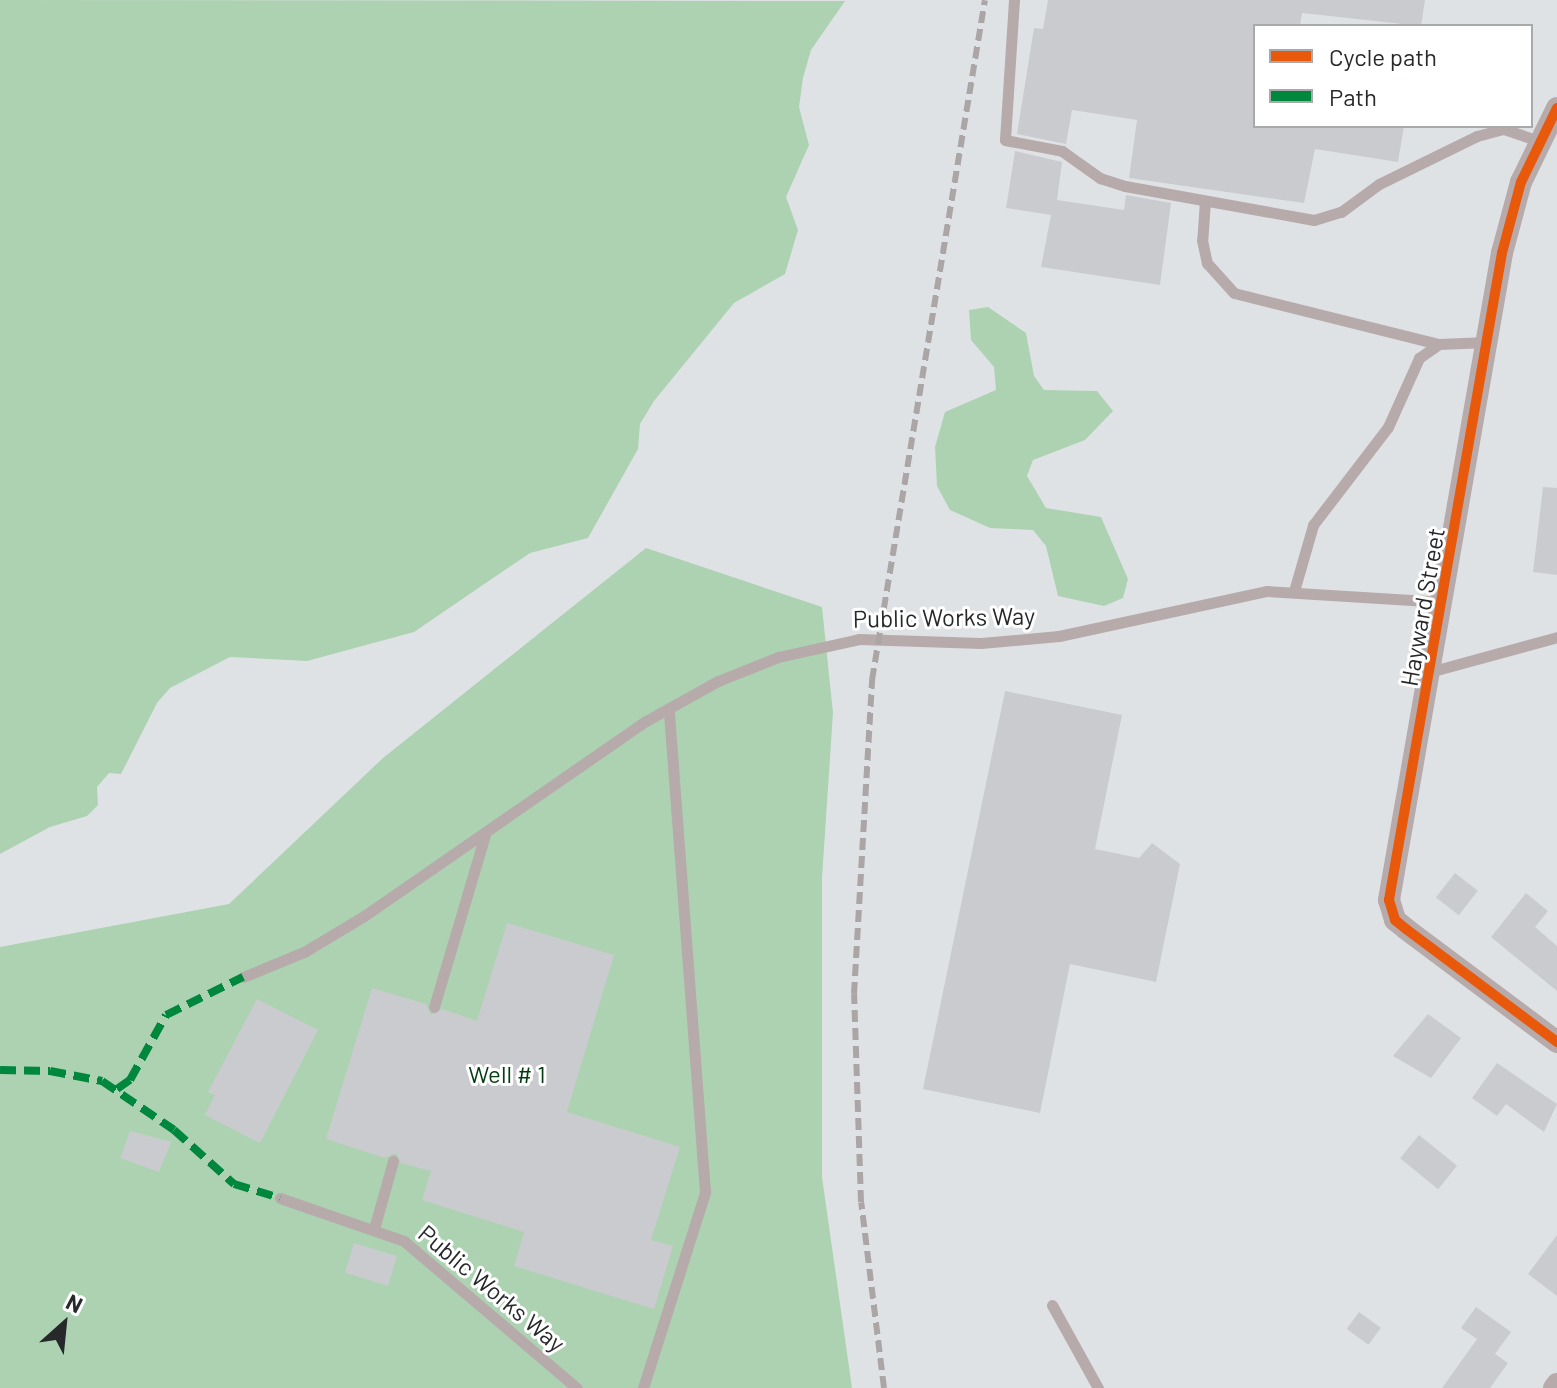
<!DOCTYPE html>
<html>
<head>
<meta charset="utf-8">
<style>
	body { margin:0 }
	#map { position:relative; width:1557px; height:1388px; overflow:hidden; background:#dfe2e5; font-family:Barlow,sans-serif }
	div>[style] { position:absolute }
	.green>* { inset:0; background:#add2b2 }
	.building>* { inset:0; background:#cacbce; transform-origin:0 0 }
	.service>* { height:11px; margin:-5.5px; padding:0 5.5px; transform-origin:5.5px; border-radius:5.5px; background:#b7aaab }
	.minor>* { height:22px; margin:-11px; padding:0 11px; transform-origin:11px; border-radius:11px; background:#b7aaab }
	.rail>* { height:6px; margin-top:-3px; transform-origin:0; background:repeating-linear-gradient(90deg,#aba5a6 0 12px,transparent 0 18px) }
	.quiet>* { height:8px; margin-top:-4px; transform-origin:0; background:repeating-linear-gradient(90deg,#00873e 0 16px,transparent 0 24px) }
	.cycleway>* { height:10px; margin:-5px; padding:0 5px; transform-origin:5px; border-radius:5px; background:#e8590c }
	span { translate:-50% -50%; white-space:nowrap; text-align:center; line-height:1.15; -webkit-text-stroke:6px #fff; paint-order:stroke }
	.street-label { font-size:24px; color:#26282a }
	.park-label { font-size:24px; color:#033e11 }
	.legend { position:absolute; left:1253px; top:24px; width:280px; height:104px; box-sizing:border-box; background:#fff; border:2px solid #a8a9aa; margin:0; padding:10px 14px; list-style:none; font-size:24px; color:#26282a }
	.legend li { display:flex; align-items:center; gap:16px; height:40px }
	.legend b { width:40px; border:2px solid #a8a9aa }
	.north { position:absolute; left:24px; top:1284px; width:80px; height:80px; -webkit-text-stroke:6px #fff; paint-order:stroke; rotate:27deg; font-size:22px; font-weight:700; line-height:32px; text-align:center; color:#26282a }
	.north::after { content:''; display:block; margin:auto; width:28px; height:36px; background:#26282a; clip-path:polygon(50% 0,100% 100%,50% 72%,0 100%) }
</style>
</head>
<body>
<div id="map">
	<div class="green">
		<div style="clip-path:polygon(0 0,845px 1px,811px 50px,803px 78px,799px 107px,809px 145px,786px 197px,798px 230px,785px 274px,734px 303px,654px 401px,640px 424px,638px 449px,588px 538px,530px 553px,414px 632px,307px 661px,230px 657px,170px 688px,157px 703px,121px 774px,109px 773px,97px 787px,98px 805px,87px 816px,50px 827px,0 854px)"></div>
		<div style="clip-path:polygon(988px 307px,1026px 333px,1034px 376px,1044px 390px,1097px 391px,1113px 411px,1085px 440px,1033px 460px,1027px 476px,1046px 508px,1101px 517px,1128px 579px,1123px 598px,1104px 606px,1058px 596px,1046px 546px,1033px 530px,990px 528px,950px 510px,937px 486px,935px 447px,945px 412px,996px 390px,994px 367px,971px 340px,969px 310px)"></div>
		<div style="clip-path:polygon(646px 548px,822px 607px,833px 713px,822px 878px,822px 1177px,852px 1388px,0 1388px,0 947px,229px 904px,383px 758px)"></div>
	</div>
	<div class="building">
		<div style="clip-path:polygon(1048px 0,1425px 0,1421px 26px,1302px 13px,1300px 26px,1255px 26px,1255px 126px,1404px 126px,1398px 162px,1315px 149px,1304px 203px,1129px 178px,1137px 120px,1072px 110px,1066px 144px,1017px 134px,1034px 28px,1043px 29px)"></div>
		<div style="clip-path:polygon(1015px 151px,1062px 162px,1057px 200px,1124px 210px,1126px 195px,1171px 203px,1160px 285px,1041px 267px,1051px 215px,1006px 208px)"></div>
		<div style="clip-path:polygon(1543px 487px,1557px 488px,1557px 575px,1533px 572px)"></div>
		<div style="clip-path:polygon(1005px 691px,1122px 715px,1095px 849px,1139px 858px,1152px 843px,1180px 864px,1156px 982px,1070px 964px,1040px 1113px,923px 1089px)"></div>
		<div style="left:1455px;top:873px;width:29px;height:31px;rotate:38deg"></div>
		<div style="clip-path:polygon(1526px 893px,1548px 911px,1535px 927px,1557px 946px,1557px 991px,1491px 937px)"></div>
		<div style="clip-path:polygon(507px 923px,614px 955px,567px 1112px,680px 1147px,651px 1240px,673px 1246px,654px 1309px,514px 1266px,524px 1232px,422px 1200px,431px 1171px,401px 1163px,396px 1153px,385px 1158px,326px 1139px,372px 988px,426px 1004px,431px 1015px,442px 1009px,477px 1021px)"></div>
		<div style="clip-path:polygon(257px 999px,318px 1030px,260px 1143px,205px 1115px,215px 1095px,208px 1092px)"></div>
		<div style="clip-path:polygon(1428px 1014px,1461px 1038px,1431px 1078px,1393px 1056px)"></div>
		<div style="clip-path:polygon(1497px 1063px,1557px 1104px,1544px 1132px,1506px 1104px,1497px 1116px,1472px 1098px)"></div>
		<div style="clip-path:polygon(130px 1131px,171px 1142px,159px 1172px,120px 1158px)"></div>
		<div style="left:1419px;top:1135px;width:49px;height:30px;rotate:39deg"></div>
		<div style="clip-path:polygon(1557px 1235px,1557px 1296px,1528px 1274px)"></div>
		<div style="left:354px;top:1243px;width:45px;height:31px;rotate:17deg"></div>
		<div style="clip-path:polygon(1476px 1307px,1511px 1332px,1495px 1354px,1508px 1363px,1490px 1388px,1442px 1388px,1477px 1339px,1461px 1328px)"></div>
		<div style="left:1359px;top:1312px;width:27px;height:21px;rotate:36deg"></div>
	</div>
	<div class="service">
		<div style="left:1014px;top:0;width:140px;rotate:93.7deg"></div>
		<div style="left:1005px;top:140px;width:58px;rotate:10.9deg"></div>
		<div style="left:1062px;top:151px;width:47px;rotate:35.4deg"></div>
		<div style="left:1100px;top:178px;width:26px;rotate:18deg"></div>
		<div style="left:1125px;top:186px;width:192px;rotate:10.2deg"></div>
		<div style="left:1314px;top:220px;width:28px;rotate:-17deg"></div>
		<div style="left:1341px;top:212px;width:47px;rotate:-36.4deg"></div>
		<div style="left:1379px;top:184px;width:109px;rotate:-26.1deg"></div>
		<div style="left:1477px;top:136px;width:28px;rotate:-15deg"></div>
		<div style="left:1504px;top:129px;width:39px;rotate:19deg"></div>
		<div style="left:1205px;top:201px;width:39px;rotate:94deg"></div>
		<div style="left:1202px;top:240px;width:24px;rotate:78deg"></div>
		<div style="left:1207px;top:263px;width:40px;rotate:48deg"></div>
		<div style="left:1234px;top:293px;width:211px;rotate:14deg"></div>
		<div style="left:1294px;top:591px;width:69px;rotate:-73.9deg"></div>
		<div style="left:1313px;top:525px;width:123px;rotate:-52.6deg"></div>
		<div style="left:1388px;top:427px;width:76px;rotate:-65.8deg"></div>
		<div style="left:1419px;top:358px;width:24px;rotate:-35deg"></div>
		<div style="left:1439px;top:344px;width:48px;rotate:-2.4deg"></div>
		<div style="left:1433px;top:671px;width:129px;rotate:-15.3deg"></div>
		<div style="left:243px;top:977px;width:66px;rotate:-22.3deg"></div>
		<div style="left:304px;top:952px;width:70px;rotate:-31deg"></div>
		<div style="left:364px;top:916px;width:343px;rotate:-34.7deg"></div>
		<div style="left:646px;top:721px;width:82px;rotate:-29.1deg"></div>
		<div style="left:718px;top:681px;width:65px;rotate:-21.8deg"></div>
		<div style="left:778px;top:657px;width:83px;rotate:-12.5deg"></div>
		<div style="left:859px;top:639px;width:122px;rotate:1.9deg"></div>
		<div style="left:981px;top:643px;width:78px;rotate:-5.1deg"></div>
		<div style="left:1059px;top:636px;width:213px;rotate:-12.2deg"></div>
		<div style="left:1267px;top:591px;width:177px;rotate:3.6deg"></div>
		<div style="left:434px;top:1007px;width:179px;rotate:-73.5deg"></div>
		<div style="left:280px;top:1198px;width:131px;rotate:19.1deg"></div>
		<div style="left:404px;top:1241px;width:227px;rotate:40.4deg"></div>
		<div style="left:374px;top:1229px;width:71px;rotate:-74.4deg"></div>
		<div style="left:1052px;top:1305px;width:95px;rotate:61deg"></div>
		<div style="left:643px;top:1388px;width:206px;rotate:-72.4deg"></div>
		<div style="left:705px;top:1192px;width:485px;rotate:-94.3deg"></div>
	</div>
	<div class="minor">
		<div style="left:1557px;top:108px;width:82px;rotate:115.9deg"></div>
		<div style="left:1521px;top:182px;width:73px;rotate:105deg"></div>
		<div style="left:1502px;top:253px;width:657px;rotate:99.91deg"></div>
		<div style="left:1389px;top:900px;width:21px;rotate:73deg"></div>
		<div style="left:1395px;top:920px;width:14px;rotate:39deg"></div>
		<div style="left:1406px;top:929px;width:189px;rotate:36.8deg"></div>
		<div style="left:1554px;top:1388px;width:5px;rotate:-53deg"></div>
	</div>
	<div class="rail">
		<div style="left:884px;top:1388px;width:187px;rotate:-97deg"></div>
		<div style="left:861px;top:1202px;width:208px;rotate:-91.9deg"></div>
		<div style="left:854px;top:994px;width:315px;rotate:-86.7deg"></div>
		<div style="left:872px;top:680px;width:689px;rotate:-80.57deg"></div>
	</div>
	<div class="quiet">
		<div style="left:0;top:1070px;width:50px;rotate:1.1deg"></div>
		<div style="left:50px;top:1071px;width:53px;rotate:10.9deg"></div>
		<div style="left:102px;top:1081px;width:87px;rotate:34.2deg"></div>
		<div style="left:174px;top:1130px;width:81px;rotate:42deg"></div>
		<div style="left:234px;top:1184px;width:48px;rotate:16.9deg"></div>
		<div style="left:117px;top:1089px;width:16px;rotate:-35deg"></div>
		<div style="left:130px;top:1080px;width:74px;rotate:-61deg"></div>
		<div style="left:166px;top:1015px;width:86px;rotate:-26.3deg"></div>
	</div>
	<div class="cycleway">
		<div style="left:1557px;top:108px;width:82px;rotate:115.9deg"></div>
		<div style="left:1521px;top:182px;width:73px;rotate:105deg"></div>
		<div style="left:1502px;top:253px;width:657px;rotate:99.91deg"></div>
		<div style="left:1389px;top:900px;width:21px;rotate:73deg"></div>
		<div style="left:1395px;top:920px;width:14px;rotate:39deg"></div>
		<div style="left:1406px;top:929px;width:189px;rotate:36.8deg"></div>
	</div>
	<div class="street-label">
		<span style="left:1422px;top:607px;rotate:-80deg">Hayward Street</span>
		<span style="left:944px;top:617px;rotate:-1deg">Public Works Way</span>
		<span style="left:492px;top:1288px;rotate:40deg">Public Works Way</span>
	</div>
	<div class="park-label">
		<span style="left:507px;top:1074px">Well # 1</span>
	</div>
	<ul class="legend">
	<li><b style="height:10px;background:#e8590c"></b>Cycle path</li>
	<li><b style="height:10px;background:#00873e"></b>Path</li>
	</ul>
	<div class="north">N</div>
</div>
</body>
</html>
